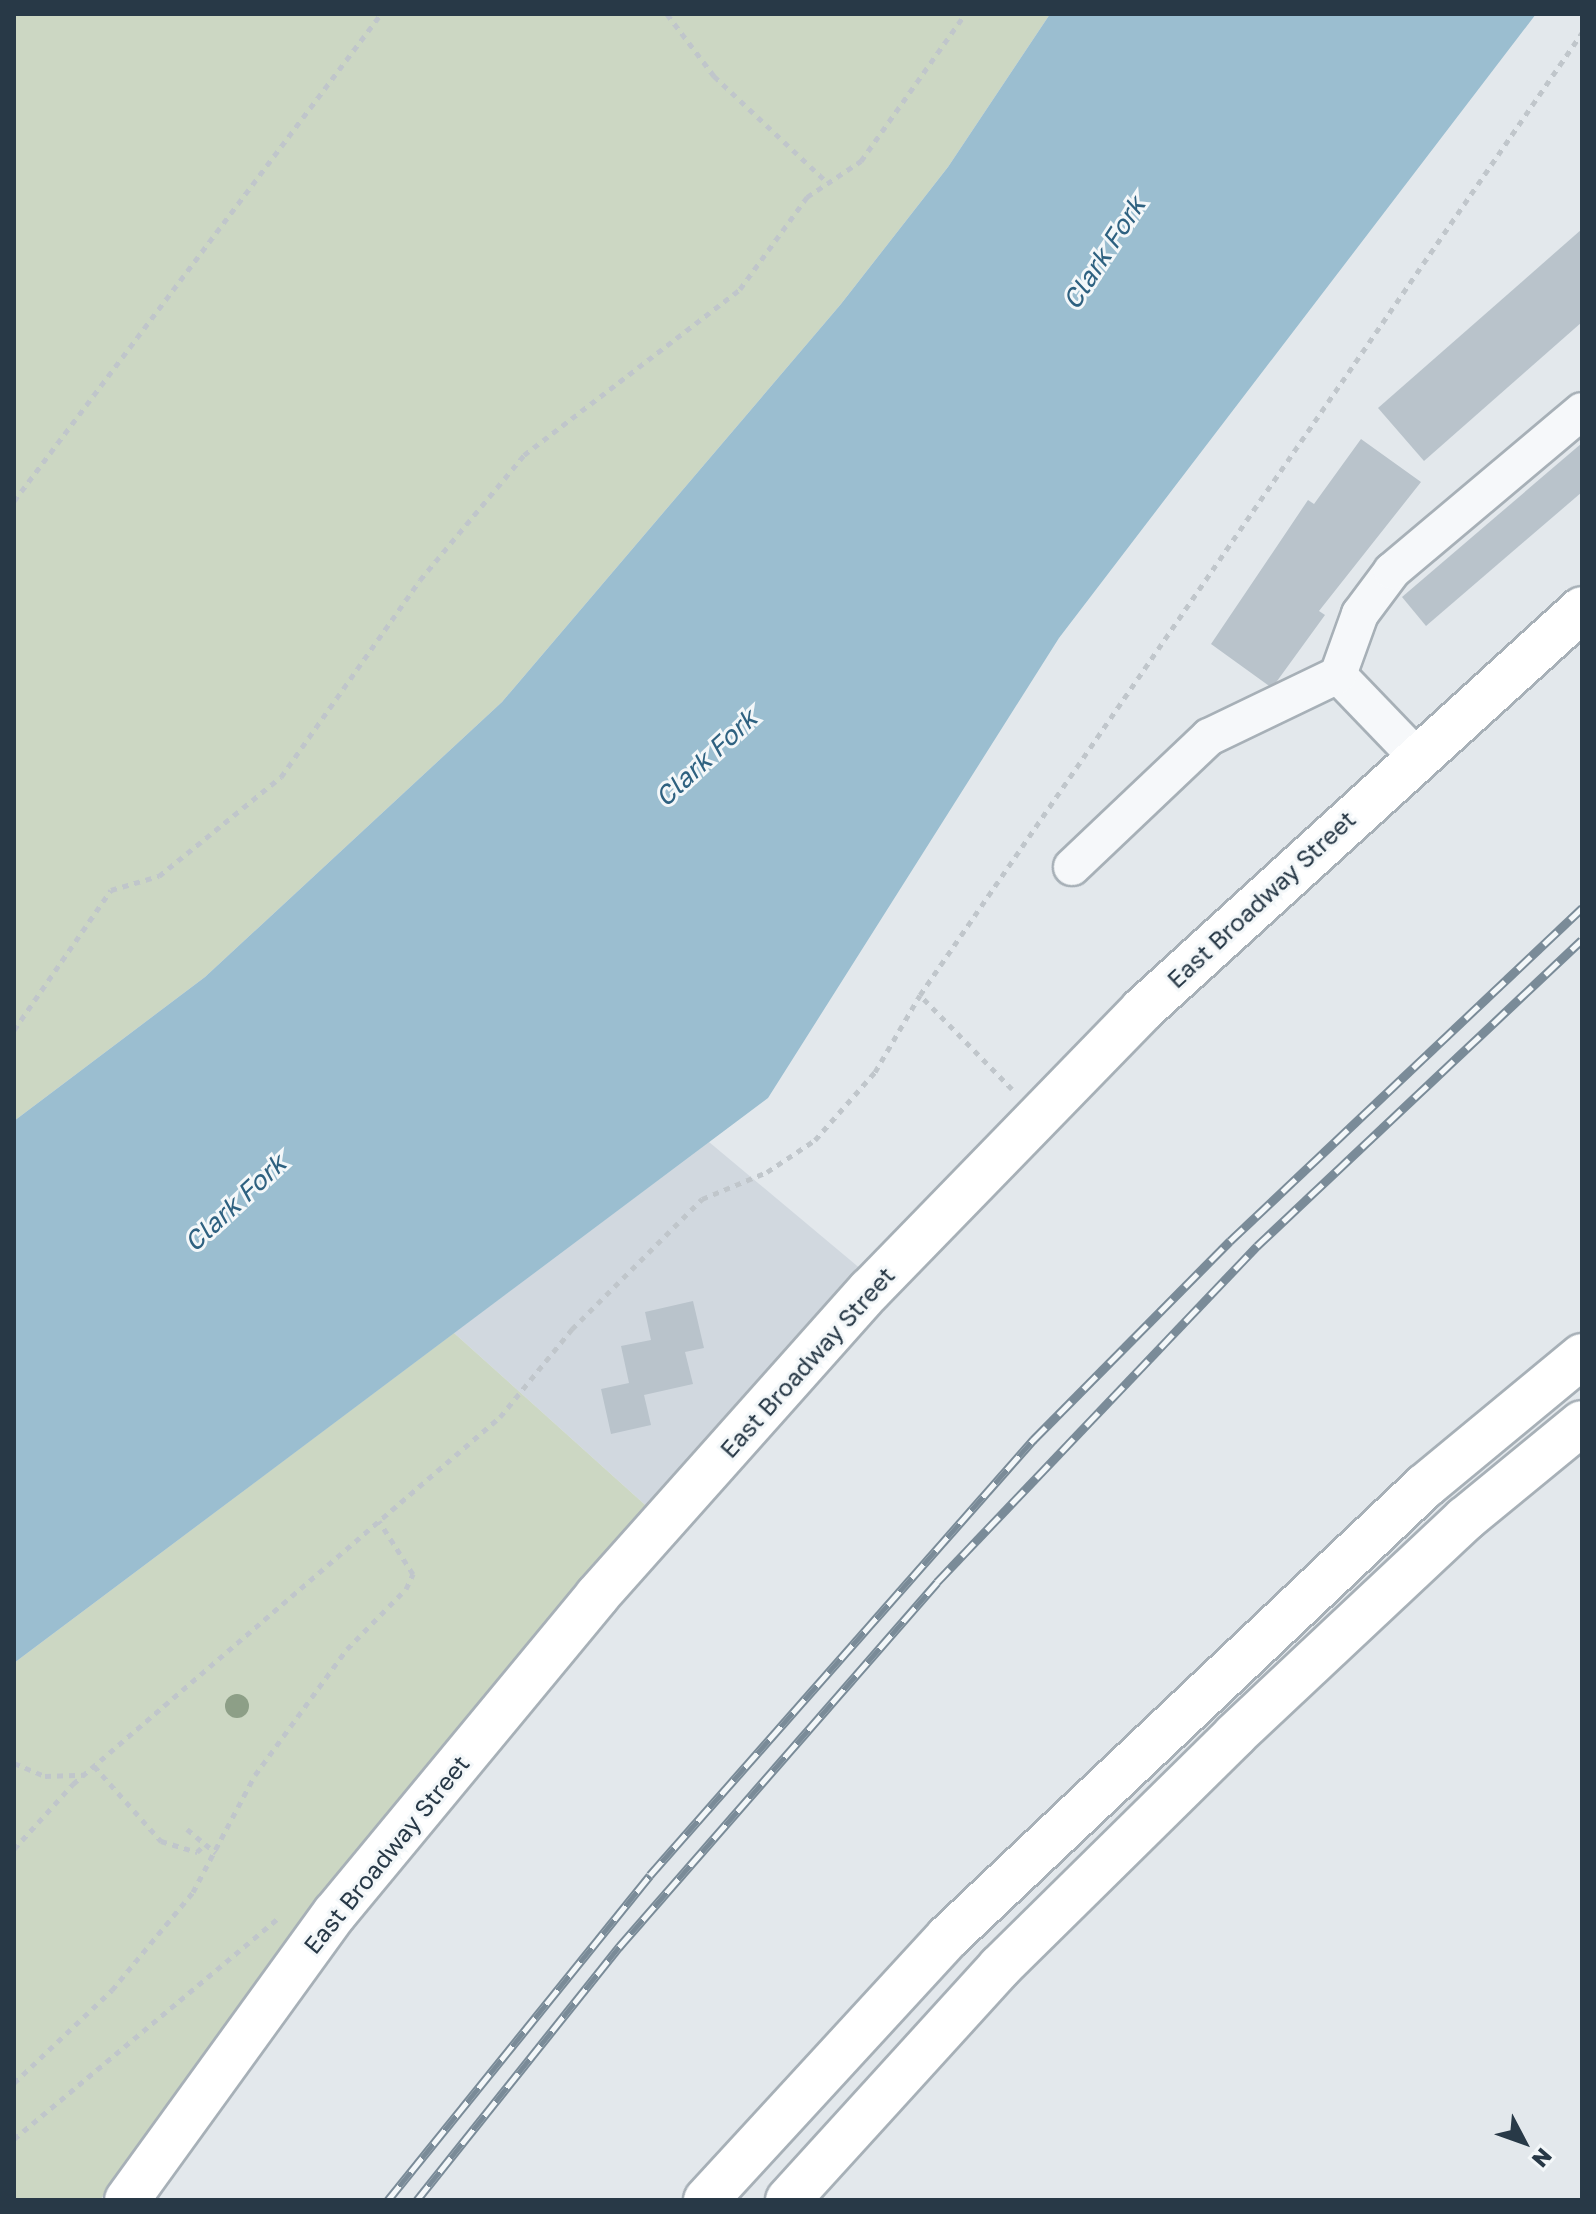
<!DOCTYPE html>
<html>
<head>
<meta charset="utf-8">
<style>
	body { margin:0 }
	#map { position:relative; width:1596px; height:2214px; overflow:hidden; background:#e3e8ec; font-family:"Golos Text",sans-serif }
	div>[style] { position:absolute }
	.built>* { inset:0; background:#d1d8df }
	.green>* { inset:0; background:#ccd7c3 }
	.water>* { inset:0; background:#9bbed0 }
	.building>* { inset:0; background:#b9c3cb }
	.path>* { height:5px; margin-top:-2.5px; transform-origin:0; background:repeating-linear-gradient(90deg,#c0c6cb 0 6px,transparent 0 12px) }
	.roads { filter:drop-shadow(2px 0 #a7b0b7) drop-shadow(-2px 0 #a7b0b7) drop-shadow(0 2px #a7b0b7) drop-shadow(0 -2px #a7b0b7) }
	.minor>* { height:36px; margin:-18px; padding:0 18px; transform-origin:18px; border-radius:18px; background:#f6f8fa }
	.major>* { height:44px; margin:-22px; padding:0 22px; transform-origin:22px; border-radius:22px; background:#fff }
	.highway>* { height:44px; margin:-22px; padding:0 22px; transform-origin:22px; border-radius:22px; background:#fff }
	.rail>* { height:9px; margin-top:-4.5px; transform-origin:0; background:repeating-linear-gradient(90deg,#f3f7f9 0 18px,#7a8b98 0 36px); box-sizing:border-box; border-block:2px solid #7a8b98 }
	.trees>* { width:24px; height:24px; margin:-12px; border-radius:50%; background:#8d9f87 }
	span { translate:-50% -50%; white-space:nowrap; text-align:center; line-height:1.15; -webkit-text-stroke:6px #f3f7f9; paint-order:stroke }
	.street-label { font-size:24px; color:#283947 }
	.water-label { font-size:26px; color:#2e6180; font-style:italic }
	.frame { position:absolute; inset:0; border:16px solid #283947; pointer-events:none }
	.north { position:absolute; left:1484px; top:2102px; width:80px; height:80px; -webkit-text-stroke:6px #f3f7f9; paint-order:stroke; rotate:131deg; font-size:22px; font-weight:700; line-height:32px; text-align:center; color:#283947 }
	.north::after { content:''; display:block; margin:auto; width:28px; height:36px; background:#283947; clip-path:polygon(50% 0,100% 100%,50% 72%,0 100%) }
</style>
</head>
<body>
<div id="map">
	<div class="built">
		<div style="clip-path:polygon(709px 1142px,862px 1270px,653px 1512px,454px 1333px)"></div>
	</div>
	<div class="green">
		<div style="clip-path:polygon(14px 14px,1050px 14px,948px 167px,841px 304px,502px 702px,205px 977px,14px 1121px)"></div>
		<div style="clip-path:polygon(454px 1333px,653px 1512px,278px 1950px,100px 2200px,14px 2200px,14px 1663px)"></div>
	</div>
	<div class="water">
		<div style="clip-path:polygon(1050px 14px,1536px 14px,1059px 638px,768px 1098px,14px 1663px,14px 1121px,205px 977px,502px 702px,841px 304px,948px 167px)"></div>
	</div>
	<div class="building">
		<div style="clip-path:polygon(1582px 229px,1582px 322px,1424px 461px,1378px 408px)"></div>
		<div style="clip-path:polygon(1361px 439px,1421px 482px,1319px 611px,1325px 615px,1272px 688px,1211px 644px,1308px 500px,1314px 504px)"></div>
		<div style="clip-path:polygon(1582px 443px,1582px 492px,1426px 626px,1402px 597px)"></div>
		<div style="clip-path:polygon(693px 1301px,704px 1348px,685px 1352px,693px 1384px,644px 1395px,651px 1425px,611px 1434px,601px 1389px,629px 1383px,621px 1346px,651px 1340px,645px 1312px)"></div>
	</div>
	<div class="path">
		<div style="left:667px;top:14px;width:78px;rotate:52.8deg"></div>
		<div style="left:714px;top:76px;width:156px;rotate:43.2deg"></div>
		<div style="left:14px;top:501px;width:610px;rotate:-53deg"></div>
		<div style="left:14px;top:1030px;width:170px;rotate:-55.3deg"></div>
		<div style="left:111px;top:890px;width:50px;rotate:-16.3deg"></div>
		<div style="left:159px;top:876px;width:157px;rotate:-39.1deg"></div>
		<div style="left:281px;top:777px;width:241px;rotate:-54.8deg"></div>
		<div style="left:420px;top:580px;width:163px;rotate:-50.2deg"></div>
		<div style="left:524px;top:455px;width:272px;rotate:-37.5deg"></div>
		<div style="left:740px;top:289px;width:114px;rotate:-53.9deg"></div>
		<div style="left:807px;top:197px;width:65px;rotate:-33.7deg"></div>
		<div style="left:861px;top:161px;width:180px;rotate:-54.7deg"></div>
		<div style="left:1012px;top:1089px;width:132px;rotate:-134.4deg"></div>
		<div style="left:920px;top:995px;width:1168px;rotate:-55.47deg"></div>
		<div style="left:14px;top:1763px;width:34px;rotate:23deg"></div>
		<div style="left:45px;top:1776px;width:38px;rotate:-2deg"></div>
		<div style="left:94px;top:1766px;width:101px;rotate:48.2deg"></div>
		<div style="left:161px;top:1841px;width:38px;rotate:17deg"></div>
		<div style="left:197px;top:1852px;width:11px;rotate:-45deg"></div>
		<div style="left:205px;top:1844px;width:14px;rotate:39deg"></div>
		<div style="left:187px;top:1829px;width:23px;rotate:40deg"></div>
		<div style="left:14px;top:1849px;width:88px;rotate:-47.8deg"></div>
		<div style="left:73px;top:1784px;width:563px;rotate:-40.68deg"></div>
		<div style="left:500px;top:1417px;width:114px;rotate:-50.7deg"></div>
		<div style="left:572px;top:1329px;width:184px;rotate:-45deg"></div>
		<div style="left:702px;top:1199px;width:70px;rotate:-22.6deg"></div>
		<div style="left:767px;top:1172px;width:58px;rotate:-33.7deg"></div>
		<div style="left:815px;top:1140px;width:91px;rotate:-48.6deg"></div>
		<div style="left:875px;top:1072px;width:89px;rotate:-59.7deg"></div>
		<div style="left:14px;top:2083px;width:135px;rotate:-43.5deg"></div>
		<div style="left:112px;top:1990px;width:127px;rotate:-50.4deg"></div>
		<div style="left:193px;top:1892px;width:132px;rotate:-62.1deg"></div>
		<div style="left:255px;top:1775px;width:156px;rotate:-53.9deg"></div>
		<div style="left:347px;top:1649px;width:84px;rotate:-45.5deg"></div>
		<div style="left:406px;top:1589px;width:17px;rotate:-65deg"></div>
		<div style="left:413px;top:1574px;width:63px;rotate:-122.7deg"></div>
		<div style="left:14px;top:2139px;width:343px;rotate:-39.9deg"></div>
	</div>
	<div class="roads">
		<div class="minor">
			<div style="left:1338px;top:675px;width:112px;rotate:46.1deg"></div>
			<div style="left:1072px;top:867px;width:189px;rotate:-43.5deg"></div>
			<div style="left:1209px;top:737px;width:143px;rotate:-25.7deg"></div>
			<div style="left:1338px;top:675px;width:65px;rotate:-70.2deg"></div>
			<div style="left:1360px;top:614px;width:54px;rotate:-53.3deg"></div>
			<div style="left:1392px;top:571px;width:248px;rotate:-40.1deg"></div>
		</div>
		<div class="major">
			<div style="left:127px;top:2200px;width:354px;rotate:-54.1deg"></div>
			<div style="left:335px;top:1913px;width:411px;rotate:-50.4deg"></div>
			<div style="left:597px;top:1596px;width:410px;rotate:-48.3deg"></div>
			<div style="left:870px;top:1290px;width:390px;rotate:-45.8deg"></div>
			<div style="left:1142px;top:1010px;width:595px;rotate:-42.34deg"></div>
		</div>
		<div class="highway">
			<div style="left:706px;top:2200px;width:357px;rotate:-47.4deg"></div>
			<div style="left:948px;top:1937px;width:656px;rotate:-43.4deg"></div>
			<div style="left:1425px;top:1486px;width:204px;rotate:-39.6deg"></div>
			<div style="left:788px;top:2200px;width:315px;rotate:-47.7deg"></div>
			<div style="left:1000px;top:1967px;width:330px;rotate:-44.6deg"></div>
			<div style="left:1235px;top:1735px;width:316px;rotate:-43.2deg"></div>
			<div style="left:1465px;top:1519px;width:151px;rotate:-39.4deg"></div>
		</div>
	</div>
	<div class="rail">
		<div style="left:388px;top:2200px;width:417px;rotate:-51.1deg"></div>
		<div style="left:650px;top:1875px;width:580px;rotate:-48.64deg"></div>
		<div style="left:1033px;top:1440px;width:280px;rotate:-45.3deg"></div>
		<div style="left:1230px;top:1241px;width:485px;rotate:-43.4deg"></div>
		<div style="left:417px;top:2200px;width:324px;rotate:-51.4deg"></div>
		<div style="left:619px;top:1947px;width:484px;rotate:-48.9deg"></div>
		<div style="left:937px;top:1582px;width:464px;rotate:-46.4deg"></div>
		<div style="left:1257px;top:1246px;width:446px;rotate:-43.3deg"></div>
	</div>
	<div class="trees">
		<div style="left:237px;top:1706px"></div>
	</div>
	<div class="street-label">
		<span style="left:1261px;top:899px;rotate:-43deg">East Broadway Street</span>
		<span style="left:807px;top:1362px;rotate:-48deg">East Broadway Street</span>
		<span style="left:386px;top:1854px;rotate:-51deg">East Broadway Street</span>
	</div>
	<div class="water-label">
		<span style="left:1104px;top:253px;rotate:-57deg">Clark Fork</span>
		<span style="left:706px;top:758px;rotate:-43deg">Clark Fork</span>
		<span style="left:235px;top:1203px;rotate:-43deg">Clark Fork</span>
	</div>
	<div class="frame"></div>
	<div class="north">N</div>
</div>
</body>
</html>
